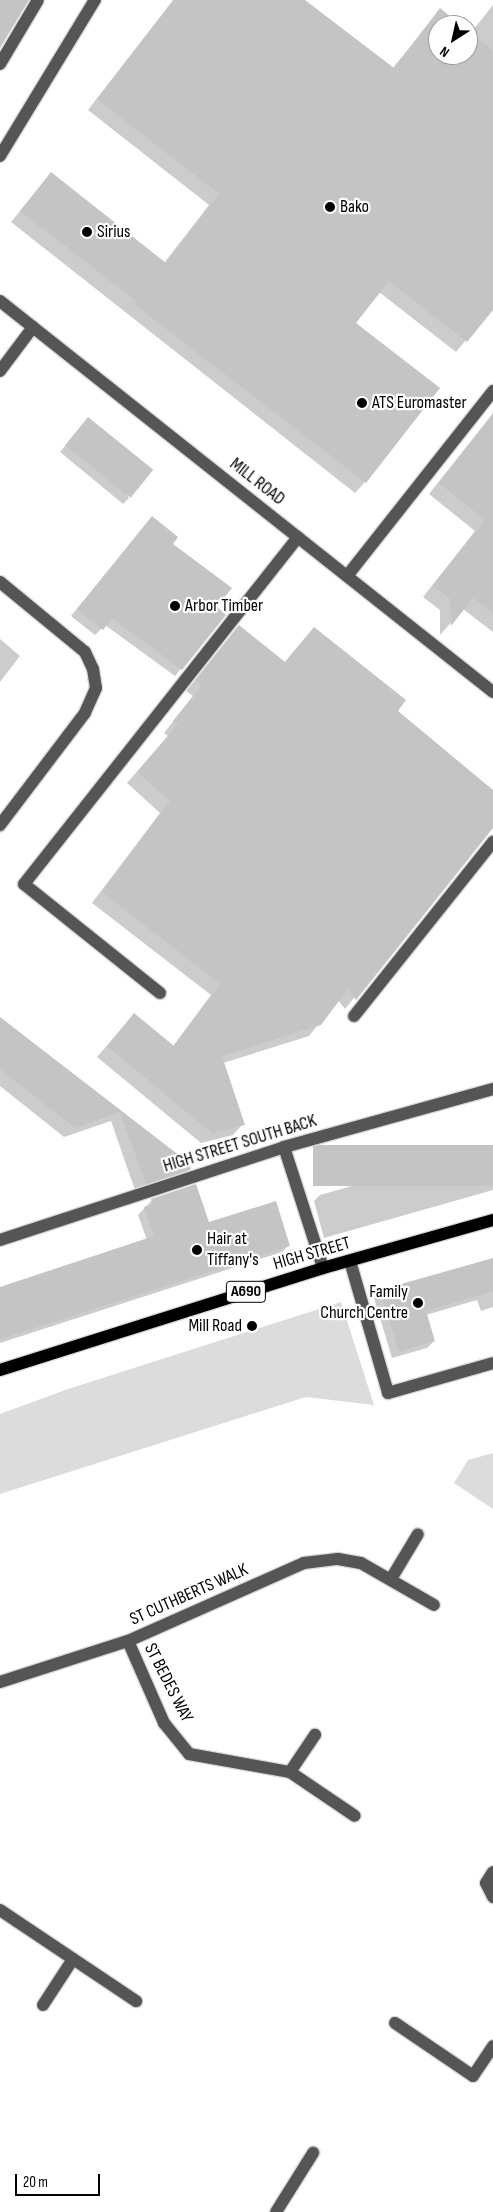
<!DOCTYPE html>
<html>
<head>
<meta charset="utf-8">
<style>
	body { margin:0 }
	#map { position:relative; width:493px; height:2212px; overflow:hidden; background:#fff; font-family:"Sofia Sans Condensed",sans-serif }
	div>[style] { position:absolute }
	.green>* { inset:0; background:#dcdcdc }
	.shadow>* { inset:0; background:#0003 }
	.building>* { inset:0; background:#c4c4c4; transform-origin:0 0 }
	.roads { filter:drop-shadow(1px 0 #dbdbdb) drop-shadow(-1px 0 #dbdbdb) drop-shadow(0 1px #dbdbdb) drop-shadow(0 -1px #dbdbdb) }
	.minor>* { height:12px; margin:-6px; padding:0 6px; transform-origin:6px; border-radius:6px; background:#555 }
	.major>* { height:12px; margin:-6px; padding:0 6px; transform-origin:6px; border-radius:6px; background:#000 }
	.dots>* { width:14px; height:14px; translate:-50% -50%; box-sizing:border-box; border:2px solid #fff; border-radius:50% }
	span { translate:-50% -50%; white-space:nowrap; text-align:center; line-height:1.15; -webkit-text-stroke:4.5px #fff; paint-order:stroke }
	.shield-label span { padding:1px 4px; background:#fff; border:1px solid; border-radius:4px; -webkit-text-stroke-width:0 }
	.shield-label { font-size:16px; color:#000; font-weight:700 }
	.poi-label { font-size:18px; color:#000 }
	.left { translate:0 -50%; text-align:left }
	.right { translate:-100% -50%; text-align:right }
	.street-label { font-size:18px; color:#000 }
	.north { position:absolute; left:428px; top:15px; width:50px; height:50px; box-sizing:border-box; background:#fff; border:1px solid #999; border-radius:50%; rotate:215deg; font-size:14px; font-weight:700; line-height:20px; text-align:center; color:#000 }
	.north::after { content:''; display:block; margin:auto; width:18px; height:22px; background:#000; clip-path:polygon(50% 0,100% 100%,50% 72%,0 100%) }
	.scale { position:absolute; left:15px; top:2174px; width:85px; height:22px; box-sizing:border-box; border:2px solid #000; border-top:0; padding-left:6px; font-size:15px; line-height:18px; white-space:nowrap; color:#000; -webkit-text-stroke:4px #fff; paint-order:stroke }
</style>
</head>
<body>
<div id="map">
	<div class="green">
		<div style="clip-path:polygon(341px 1302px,374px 1405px,306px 1397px,0 1494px,0 1414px,68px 1389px)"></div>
		<div style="clip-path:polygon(493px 1453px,493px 1509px,454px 1483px,468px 1460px)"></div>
	</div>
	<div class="shadow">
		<div style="clip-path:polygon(173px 0,303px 0,392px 69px,440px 10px,459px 25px,438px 25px,438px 55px,468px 55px,468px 32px,470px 34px,493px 5px,493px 308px,456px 352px,379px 292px,355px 323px,365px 482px,355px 493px,11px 222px,51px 174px,164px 263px,209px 205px,88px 110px)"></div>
		<div style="clip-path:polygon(493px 413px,493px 632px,463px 609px,440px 635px,440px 610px,423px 597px,475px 531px,429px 494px)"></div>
		<div style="clip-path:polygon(82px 425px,129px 498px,123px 504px,60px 452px)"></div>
		<div style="clip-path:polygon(146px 525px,171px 544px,216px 607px,225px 615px,175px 676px,105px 625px,95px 635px,71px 616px)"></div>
		<div style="clip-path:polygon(239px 627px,284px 663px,314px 628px,397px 711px,493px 791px,493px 826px,345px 1009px,338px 1000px,309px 1036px,223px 1063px,243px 1124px,233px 1135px,201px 1143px,97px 1057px,124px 1026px,173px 1046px,211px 995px,92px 903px,160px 813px,127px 783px,168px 736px,164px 733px,193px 696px,186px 691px)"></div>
		<div style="clip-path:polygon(0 639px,20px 656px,0 682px)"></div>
		<div style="clip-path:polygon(0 1019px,188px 1164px,190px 1169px,180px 1178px,136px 1193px,111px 1121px,64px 1137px,0 1086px)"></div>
		<div style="clip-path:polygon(493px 1146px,493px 1190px,324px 1238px,314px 1201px,320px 1195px)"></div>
		<div style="clip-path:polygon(152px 1200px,208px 1224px,289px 1245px,282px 1252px,0 1343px,0 1289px,147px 1240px,138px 1215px)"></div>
		<div style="clip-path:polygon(493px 1259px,493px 1307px,481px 1311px,477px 1300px,426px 1315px,434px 1341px,427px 1348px,392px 1358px,374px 1298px,381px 1291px)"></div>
	</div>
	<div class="building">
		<div style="clip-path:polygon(0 0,29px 0,0 48px)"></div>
		<div style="clip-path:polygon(174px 0,305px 0,394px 68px,440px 8px,461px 25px,438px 25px,438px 55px,468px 55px,468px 30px,493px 50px,493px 310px,467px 342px,389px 281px,356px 323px,440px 388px,366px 483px,134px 304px,136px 301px,20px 211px,51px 172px,166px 263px,219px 194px,97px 99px)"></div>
		<div style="clip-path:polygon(493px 414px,493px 613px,473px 598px,451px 626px,450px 599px,433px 585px,485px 520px,439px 483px)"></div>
		<div style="left:88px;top:417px;width:84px;height:36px;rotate:39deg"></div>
		<div style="clip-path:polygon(152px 516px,178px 537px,173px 544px,232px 588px,217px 607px,226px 615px,182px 670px,112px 618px,103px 630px,77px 609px)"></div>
		<div style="clip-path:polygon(239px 625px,285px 662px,314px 627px,406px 700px,398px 711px,493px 790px,493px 828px,356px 1000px,348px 989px,321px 1025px,222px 1056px,245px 1125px,212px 1133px,107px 1046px,134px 1013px,174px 1046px,220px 984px,102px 892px,170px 801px,137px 772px,178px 724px,173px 721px,202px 685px,195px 680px)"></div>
		<div style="clip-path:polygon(0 1017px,189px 1163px,191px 1169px,146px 1184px,120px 1112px,75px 1128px,0 1069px)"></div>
		<div style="left:493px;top:1145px;width:41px;height:180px;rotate:90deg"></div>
		<div style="clip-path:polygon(196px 1184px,209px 1222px,276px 1201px,290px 1246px,0 1339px,0 1287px,154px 1236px,144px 1207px,153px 1204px,151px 1199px)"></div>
		<div style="clip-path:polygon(493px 1258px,493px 1291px,426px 1311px,435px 1341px,399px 1352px,380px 1290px)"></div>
	</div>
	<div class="roads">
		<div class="minor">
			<div style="left:0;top:64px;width:74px;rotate:-59.3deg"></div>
			<div style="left:0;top:156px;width:183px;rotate:-58.7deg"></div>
			<div style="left:0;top:301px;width:629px;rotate:38.42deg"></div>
			<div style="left:0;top:371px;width:55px;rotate:-53.1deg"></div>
			<div style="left:347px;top:576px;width:236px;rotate:-51.7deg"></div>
			<div style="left:0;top:582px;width:110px;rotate:39.5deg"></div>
			<div style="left:85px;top:652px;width:19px;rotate:65deg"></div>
			<div style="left:93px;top:669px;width:19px;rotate:81deg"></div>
			<div style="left:96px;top:688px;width:27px;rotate:114deg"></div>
			<div style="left:85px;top:713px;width:141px;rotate:127.2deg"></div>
			<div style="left:160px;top:993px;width:174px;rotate:-141.3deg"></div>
			<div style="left:24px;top:884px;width:442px;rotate:-51.7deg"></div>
			<div style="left:354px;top:1016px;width:223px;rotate:-51.4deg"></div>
			<div style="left:284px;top:1147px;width:127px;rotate:72.1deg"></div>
			<div style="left:0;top:1240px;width:299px;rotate:-18.1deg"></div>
			<div style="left:284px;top:1147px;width:217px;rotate:-15.5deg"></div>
			<div style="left:350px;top:1261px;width:137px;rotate:73.9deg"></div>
			<div style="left:388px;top:1393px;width:109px;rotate:-15.9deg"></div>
			<div style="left:391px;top:1579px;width:52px;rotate:-59deg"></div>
			<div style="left:128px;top:1641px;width:90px;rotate:66.3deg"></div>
			<div style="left:164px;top:1723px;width:40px;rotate:51deg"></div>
			<div style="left:189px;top:1754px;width:103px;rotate:10.1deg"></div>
			<div style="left:290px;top:1772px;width:78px;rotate:34.1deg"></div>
			<div style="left:0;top:1682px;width:134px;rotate:-17.8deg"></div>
			<div style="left:128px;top:1641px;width:193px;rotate:-23.9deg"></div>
			<div style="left:304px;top:1563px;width:34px;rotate:-7deg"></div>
			<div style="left:338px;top:1559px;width:23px;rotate:10deg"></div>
			<div style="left:361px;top:1563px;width:84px;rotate:29.9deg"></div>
			<div style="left:290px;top:1772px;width:45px;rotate:-56deg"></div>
			<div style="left:493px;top:1872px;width:13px;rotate:122deg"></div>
			<div style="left:486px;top:1883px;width:16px;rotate:63deg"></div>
			<div style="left:0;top:1910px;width:164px;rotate:33.8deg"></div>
			<div style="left:43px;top:2005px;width:55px;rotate:-56.9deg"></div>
			<div style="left:395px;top:2023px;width:94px;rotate:34.2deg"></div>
			<div style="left:473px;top:2076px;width:36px;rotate:-56deg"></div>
			<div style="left:276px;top:2212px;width:70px;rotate:-57.9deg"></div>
		</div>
		<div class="major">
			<div style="left:0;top:1370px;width:339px;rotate:-17.5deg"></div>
			<div style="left:323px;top:1268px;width:177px;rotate:-15.8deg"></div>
		</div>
	</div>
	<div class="dots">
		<div style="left:330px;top:207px;background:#000"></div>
		<div style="left:87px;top:232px;background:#000"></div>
		<div style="left:362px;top:403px;background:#000"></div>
		<div style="left:175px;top:606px;background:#000"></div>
		<div style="left:197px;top:1250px;background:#000"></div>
		<div style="left:418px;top:1303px;background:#000"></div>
		<div style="left:252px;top:1326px;background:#000"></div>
	</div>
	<div class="shield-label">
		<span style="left:246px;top:1292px">A690</span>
	</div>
	<div class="poi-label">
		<span class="left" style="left:340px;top:207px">Bako</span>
		<span class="left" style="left:97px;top:232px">Sirius</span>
		<span class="left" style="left:372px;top:403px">ATS Euromaster</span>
		<span class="left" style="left:185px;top:606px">Arbor Timber</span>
		<span class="left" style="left:207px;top:1250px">Hair at<br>Tiffany's</span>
		<span class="right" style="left:408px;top:1303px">Family<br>Church Centre</span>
		<span class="right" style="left:242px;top:1326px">Mill Road</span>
	</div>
	<div class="street-label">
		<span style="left:257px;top:482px;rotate:38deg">MILL ROAD</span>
		<span style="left:240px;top:1144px;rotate:-17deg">HIGH STREET SOUTH BACK</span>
		<span style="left:312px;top:1254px;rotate:-16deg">HIGH STREET</span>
		<span style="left:189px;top:1595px;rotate:-24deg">ST CUTHBERTS WALK</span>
		<span style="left:168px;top:1683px;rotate:63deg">ST BEDES WAY</span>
	</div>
	<div class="north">N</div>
	<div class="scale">20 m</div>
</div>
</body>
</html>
